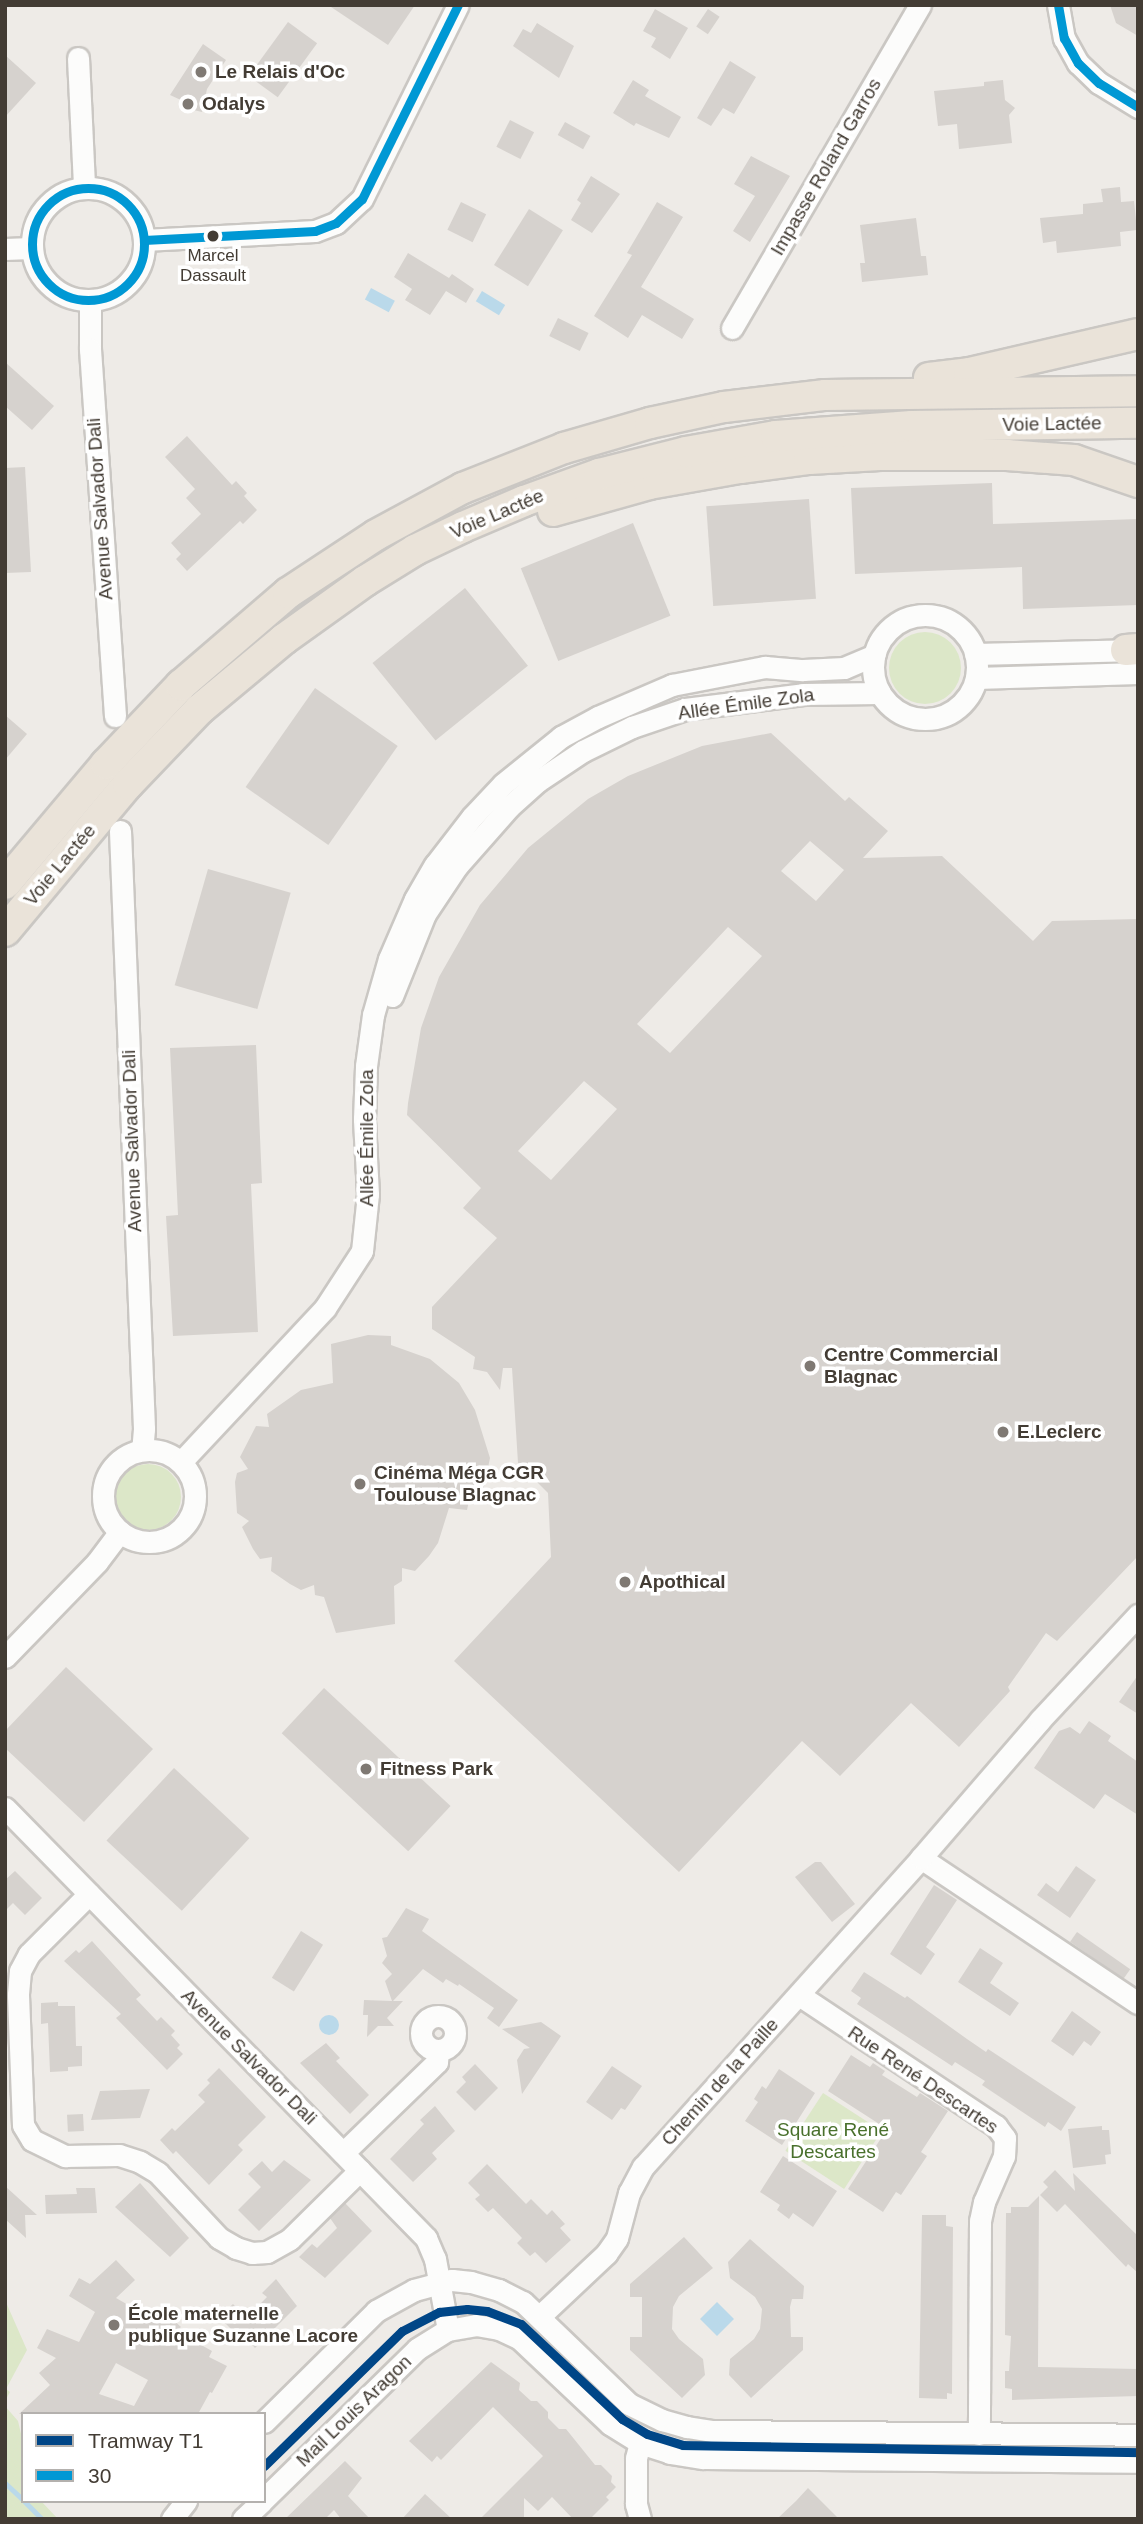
<!DOCTYPE html>
<html>
<head>
<meta charset="utf-8">
<style>
	body { margin:0 }
	#map { position:relative; width:1143px; height:2524px; overflow:hidden; background:#eeebe7; font-family:Arial,sans-serif }
	div>[style] { position:absolute }
	.green>* { inset:0; background:#dce7c8; transform-origin:0 0 }
	.round { border-radius:50% }
	.water>* { inset:0; background:#bad9ea; transform-origin:0 0 }
	.stream>* { height:5px; margin:-2.5px; padding:0 2.5px; transform-origin:2.5px; border-radius:2.5px; background:#bad9ea }
	.building>* { inset:0; background:#d6d2ce; transform-origin:0 0 }
	.roads { filter:drop-shadow(2px 0 #cac7c3) drop-shadow(-2px 0 #cac7c3) drop-shadow(0 2px #cac7c3) drop-shadow(0 -2px #cac7c3) }
	.minor>* { height:21px; margin:-10.5px; padding:0 10.5px; transform-origin:10.5px; border-radius:10.5px; background:#fcfcfb }
	.minor>.ring { margin:-10.5px; padding:0; box-sizing:content-box; background:none; border:21px solid #fcfcfb; border-radius:50% }
	.highway>* { height:30px; margin:-15px; padding:0 15px; transform-origin:15px; border-radius:15px; background:#eae3d9 }
	.bus-1>* { height:9px; margin:-4.5px; padding:0 4.5px; transform-origin:4.5px; border-radius:4.5px; background:#0098d4 }
	.bus-1>.ring { margin:-4.5px; padding:0; box-sizing:content-box; background:none; border:9px solid #0098d4; border-radius:50% }
	.tram-1>* { height:9px; margin:-4.5px; padding:0 4.5px; transform-origin:4.5px; border-radius:4.5px; background:#004687 }
	.dots>* { width:19px; height:19px; translate:-50% -50%; box-sizing:border-box; border:4px solid #fff; border-radius:50% }
	span { translate:-50% -50%; white-space:nowrap; text-align:center; line-height:1.15; -webkit-text-stroke:7px #fff; paint-order:stroke }
	.bus-label { font-size:17px; color:#433c34 }
	.poi-label { font-size:19px; color:#433c34; font-weight:700 }
	.left { translate:0 -50%; text-align:left }
	.street-label { font-size:19px; color:#433c34 }
	.park-label { font-size:19px; color:#49702c }
	.frame { position:absolute; inset:0; border:7px solid #433c34; pointer-events:none }
	.legend { position:absolute; left:21px; top:2412px; width:245px; height:91px; box-sizing:border-box; background:#fff; border:2px solid #b4b1ae; margin:0; padding:9px 12px; list-style:none; font-size:21px; color:#433c34 }
	.legend li { display:flex; align-items:center; gap:14px; height:35px }
	.legend b { width:35px; border:2px solid #b4b1ae }
</style>
</head>
<body>
<div id="map">
	<div class="green">
		<div class="round" style="left:889px;top:632px;width:72px;height:72px"></div>
		<div class="round" style="left:115px;top:1464px;width:66px;height:66px"></div>
		<div style="left:823px;top:2093px;width:70px;height:69px;rotate:33deg"></div>
		<div style="clip-path:polygon(5px 2300px,27px 2350px,6px 2389px,10px 2392px,5px 2401px)"></div>
		<div style="clip-path:polygon(5px 2406px,18px 2421px,23px 2442px,23px 2501px,41px 2501px,58px 2519px,5px 2519px)"></div>
	</div>
	<div class="water">
		<div style="left:371px;top:288px;width:27px;height:13px;rotate:28deg"></div>
		<div style="left:482px;top:291px;width:27px;height:12px;rotate:31deg"></div>
		<div class="round" style="left:319px;top:2015px;width:20px;height:20px"></div>
		<div style="left:717px;top:2302px;width:24px;height:24px;rotate:45deg"></div>
	</div>
	<div class="stream">
		<div style="left:5px;top:2483px;width:25px;rotate:43deg"></div>
		<div style="left:24px;top:2501px;width:25px;rotate:45deg"></div>
	</div>
	<div class="building">
		<div style="clip-path:polygon(328px 5px,415px 5px,388px 45px)"></div>
		<div style="clip-path:polygon(1110px 5px,1138px 5px,1138px 36px,1116px 23px)"></div>
		<div style="clip-path:polygon(655px 9px,688px 28px,670px 59px,651px 47px,656px 38px,643px 31px)"></div>
		<div style="left:708px;top:9px;width:14px;height:21px;rotate:34deg"></div>
		<div style="left:288px;top:22px;width:36px;height:67px;rotate:36deg"></div>
		<div style="clip-path:polygon(537px 23px,574px 46px,559px 78px,513px 46px,523px 29px,531px 33px)"></div>
		<div style="clip-path:polygon(203px 44px,226px 60px,207px 89px,202px 112px,181px 107px,183px 101px,170px 95px)"></div>
		<div style="clip-path:polygon(5px 55px,36px 83px,5px 117px)"></div>
		<div style="clip-path:polygon(730px 61px,756px 77px,734px 114px,723px 108px,711px 126px,697px 118px)"></div>
		<div style="clip-path:polygon(633px 80px,649px 90px,645px 96px,681px 117px,669px 138px,636px 123px,634px 126px,613px 113px)"></div>
		<div style="clip-path:polygon(1003px 80px,1005px 100px,1015px 108px,1009px 115px,1012px 143px,959px 149px,957px 124px,938px 126px,934px 91px,984px 86px,984px 82px)"></div>
		<div style="left:510px;top:120px;width:27px;height:30px;rotate:27deg"></div>
		<div style="left:565px;top:122px;width:29px;height:15px;rotate:29deg"></div>
		<div style="clip-path:polygon(751px 156px,790px 176px,750px 242px,733px 231px,755px 196px,734px 184px)"></div>
		<div style="clip-path:polygon(591px 176px,620px 194px,592px 233px,571px 220px,581px 203px,577px 200px)"></div>
		<div style="clip-path:polygon(1120px 187px,1121px 202px,1134px 201px,1137px 230px,1120px 232px,1121px 246px,1057px 253px,1056px 241px,1043px 243px,1040px 218px,1083px 214px,1083px 204px,1103px 202px,1101px 189px)"></div>
		<div style="left:461px;top:202px;width:28px;height:31px;rotate:26deg"></div>
		<div style="clip-path:polygon(657px 202px,683px 217px,641px 287px,694px 319px,682px 339px,642px 315px,628px 338px,594px 316px,632px 255px,627px 253px)"></div>
		<div style="left:529px;top:209px;width:40px;height:66px;rotate:32deg"></div>
		<div style="clip-path:polygon(916px 218px,921px 256px,926px 256px,928px 275px,862px 282px,860px 263px,865px 263px,860px 225px)"></div>
		<div style="clip-path:polygon(408px 253px,449px 278px,452px 274px,474px 289px,466px 303px,446px 291px,430px 315px,405px 300px,412px 289px,394px 277px)"></div>
		<div style="left:558px;top:318px;width:34px;height:20px;rotate:26deg"></div>
		<div style="clip-path:polygon(5px 362px,54px 406px,32px 430px,5px 406px)"></div>
		<div style="clip-path:polygon(187px 436px,232px 485px,236px 481px,247px 493px,244px 496px,257px 510px,243px 524px,240px 521px,187px 571px,176px 559px,181px 554px,171px 543px,201px 514px,186px 498px,195px 489px,165px 457px)"></div>
		<div style="clip-path:polygon(25px 467px,31px 572px,5px 573px,5px 468px)"></div>
		<div style="clip-path:polygon(992px 483px,993px 524px,1138px 519px,1138px 605px,1023px 609px,1022px 567px,855px 574px,851px 488px)"></div>
		<div style="left:809px;top:499px;width:100px;height:103px;rotate:86deg"></div>
		<div style="left:633px;top:523px;width:100px;height:121px;rotate:68deg"></div>
		<div style="left:465px;top:588px;width:100px;height:119px;rotate:51deg"></div>
		<div style="left:315px;top:688px;width:101px;height:121px;rotate:35deg"></div>
		<div style="clip-path:polygon(5px 715px,27px 734px,5px 760px)"></div>
		<div style="clip-path:polygon(evenodd,771px 733px,845px 801px,849px 797px,888px 831px,863px 858px,942px 856px,1033px 941px,1052px 921px,1138px 919px,1138px 1556px,1057px 1641px,1046px 1633px,1008px 1687px,1010px 1691px,959px 1747px,911px 1703px,840px 1776px,802px 1741px,679px 1872px,454px 1661px,551px 1557px,548px 1493px,518px 1463px,512px 1368px,503px 1368px,500px 1390px,487px 1372px,473px 1369px,475px 1357px,432px 1329px,432px 1307px,497px 1238px,463px 1208px,481px 1188px,407px 1115px,408px 1103px,421px 1028px,439px 977px,480px 905px,528px 848px,588px 799px,628px 776px,702px 746px,771px 733px,810px 841px,844px 870px,816px 901px,781px 871px,810px 841px,771px 733px,728px 927px,762px 956px,670px 1053px,637px 1024px,728px 927px,771px 733px,584px 1081px,617px 1109px,551px 1180px,518px 1151px,584px 1081px)"></div>
		<div style="left:208px;top:869px;width:86px;height:121px;rotate:16deg"></div>
		<div style="clip-path:polygon(256px 1045px,262px 1183px,251px 1184px,258px 1332px,173px 1336px,166px 1216px,178px 1215px,170px 1048px)"></div>
		<div style="clip-path:polygon(368px 1335px,391px 1336px,391px 1345px,430px 1359px,459px 1383px,475px 1410px,490px 1458px,482px 1496px,470px 1496px,467px 1510px,449px 1508px,438px 1543px,429px 1556px,415px 1571px,402px 1568px,402px 1581px,394px 1586px,395px 1624px,336px 1633px,324px 1597px,315px 1595px,314px 1585px,301px 1590px,290px 1584px,271px 1571px,272px 1557px,260px 1559px,253px 1549px,242px 1527px,249px 1521px,237px 1513px,235px 1482px,237px 1473px,248px 1469px,240px 1457px,256px 1426px,269px 1427px,267px 1414px,301px 1390px,333px 1383px,331px 1344px)"></div>
		<div style="clip-path:polygon(66px 1667px,153px 1749px,84px 1822px,5px 1748px,5px 1731px)"></div>
		<div style="clip-path:polygon(1138px 1675px,1138px 1714px,1119px 1702px)"></div>
		<div style="left:324px;top:1688px;width:173px;height:62px;rotate:43deg"></div>
		<div style="clip-path:polygon(1089px 1721px,1111px 1736px,1108px 1741px,1138px 1762px,1138px 1815px,1105px 1794px,1094px 1809px,1034px 1768px,1059px 1731px,1070px 1727px,1080px 1734px)"></div>
		<div style="left:174px;top:1768px;width:103px;height:99px;rotate:43deg"></div>
		<div style="clip-path:polygon(815px 1862px,821px 1862px,855px 1904px,832px 1922px,795px 1877px)"></div>
		<div style="clip-path:polygon(1076px 1866px,1096px 1880px,1070px 1918px,1037px 1895px,1046px 1883px,1058px 1892px)"></div>
		<div style="clip-path:polygon(15px 1871px,42px 1898px,25px 1915px,13px 1903px,5px 1911px,5px 1880px)"></div>
		<div style="clip-path:polygon(934px 1885px,957px 1900px,926px 1947px,935px 1954px,921px 1975px,890px 1954px)"></div>
		<div style="clip-path:polygon(406px 1908px,429px 1919px,422px 1931px,518px 2000px,499px 2027px,487px 2018px,494px 2008px,459px 1984px,458px 1986px,446px 1979px,443px 1983px,423px 1969px,393px 2001px,403px 2001px,387px 2018px,394px 2026px,378px 2026px,367px 2037px,368px 2015px,363px 2015px,364px 2000px,392px 2001px,385px 1981px,392px 1974px,382px 1963px,387px 1956px,382px 1938px,387px 1937px)"></div>
		<div style="left:301px;top:1931px;width:26px;height:55px;rotate:32deg"></div>
		<div style="left:1077px;top:1932px;width:65px;height:12px;rotate:35deg"></div>
		<div style="clip-path:polygon(92px 1941px,141px 1995px,136px 1999px,157px 2021px,161px 2017px,175px 2031px,171px 2035px,180px 2045px,177px 2048px,183px 2054px,167px 2070px,116px 2018px,121px 2014px,64px 1961px,76px 1950px,79px 1953px)"></div>
		<div style="clip-path:polygon(980px 1948px,1003px 1963px,990px 1983px,1019px 2003px,1010px 2016px,958px 1982px)"></div>
		<div style="clip-path:polygon(864px 1972px,905px 1998px,907px 1996px,967px 2039px,986px 2052px,988px 2049px,1076px 2107px,1061px 2131px,1048px 2122px,1045px 2127px,982px 2085px,985px 2081px,955px 2062px,952px 2066px,857px 2004px,861px 1998px,851px 1991px)"></div>
		<div style="clip-path:polygon(58px 2002px,58px 2006px,75px 2006px,76px 2046px,82px 2046px,82px 2066px,68px 2067px,68px 2071px,50px 2072px,48px 2023px,41px 2024px,41px 2003px)"></div>
		<div style="clip-path:polygon(1072px 2011px,1101px 2032px,1091px 2046px,1084px 2041px,1073px 2056px,1051px 2041px)"></div>
		<div style="clip-path:polygon(541px 2022px,561px 2036px,522px 2094px,517px 2060px,524px 2049px,530px 2048px,502px 2029px)"></div>
		<div style="clip-path:polygon(326px 2043px,340px 2058px,336px 2061px,369px 2095px,350px 2114px,300px 2063px)"></div>
		<div style="clip-path:polygon(851px 2055px,870px 2067px,873px 2063px,885px 2071px,882px 2075px,917px 2097px,920px 2093px,948px 2111px,921px 2152px,927px 2156px,901px 2195px,896px 2192px,883px 2212px,848px 2189px,887px 2129px,828px 2091px)"></div>
		<div style="clip-path:polygon(475px 2064px,498px 2088px,475px 2111px,456px 2092px,466px 2082px,462px 2077px)"></div>
		<div style="clip-path:polygon(612px 2066px,642px 2086px,625px 2110px,621px 2108px,612px 2120px,586px 2102px)"></div>
		<div style="clip-path:polygon(219px 2068px,266px 2117px,238px 2145px,243px 2150px,209px 2185px,176px 2151px,173px 2154px,160px 2140px,172px 2128px,175px 2131px,205px 2102px,198px 2095px,210px 2083px,207px 2080px)"></div>
		<div style="clip-path:polygon(779px 2069px,815px 2093px,782px 2145px,745px 2121px,758px 2102px,754px 2099px,762px 2086px,766px 2089px)"></div>
		<div style="clip-path:polygon(150px 2089px,140px 2118px,91px 2120px,100px 2091px)"></div>
		<div style="clip-path:polygon(435px 2106px,455px 2131px,432px 2153px,437px 2159px,413px 2182px,390px 2159px,424px 2124px,420px 2120px)"></div>
		<div style="left:83px;top:2114px;width:17px;height:16px;rotate:87deg"></div>
		<div style="clip-path:polygon(1102px 2126px,1102px 2130px,1109px 2130px,1111px 2154px,1105px 2155px,1106px 2164px,1073px 2168px,1068px 2129px)"></div>
		<div style="clip-path:polygon(783px 2156px,837px 2191px,813px 2227px,793px 2213px,789px 2219px,777px 2210px,780px 2205px,760px 2192px)"></div>
		<div style="clip-path:polygon(284px 2160px,311px 2180px,259px 2231px,238px 2210px,261px 2187px,248px 2174px,262px 2161px,272px 2172px)"></div>
		<div style="clip-path:polygon(487px 2164px,526px 2204px,531px 2199px,547px 2215px,552px 2210px,565px 2224px,560px 2228px,571px 2240px,546px 2263px,535px 2252px,530px 2256px,517px 2243px,522px 2238px,493px 2208px,488px 2212px,475px 2199px,480px 2195px,468px 2183px)"></div>
		<div style="clip-path:polygon(1055px 2170px,1075px 2191px,1073px 2173px,1138px 2236px,1138px 2273px,1128px 2264px,1126px 2267px,1065px 2204px,1057px 2212px,1040px 2195px,1048px 2187px,1043px 2182px)"></div>
		<div style="clip-path:polygon(140px 2183px,189px 2238px,170px 2257px,115px 2207px)"></div>
		<div style="clip-path:polygon(5px 2186px,37px 2215px,25px 2215px,26px 2238px,5px 2219px)"></div>
		<div style="clip-path:polygon(76px 2188px,95px 2188px,97px 2213px,46px 2214px,45px 2195px,77px 2194px)"></div>
		<div style="clip-path:polygon(1039px 2196px,1038px 2367px,1138px 2369px,1138px 2396px,1012px 2400px,1012px 2389px,1005px 2388px,1005px 2371px,1009px 2371px,1011px 2336px,1005px 2335px,1006px 2213px,1011px 2213px,1011px 2207px,1028px 2207px)"></div>
		<div style="clip-path:polygon(345px 2203px,372px 2231px,325px 2278px,299px 2257px,312px 2244px,317px 2248px,337px 2228px,330px 2218px)"></div>
		<div style="clip-path:polygon(922px 2215px,946px 2215px,946px 2226px,953px 2227px,952px 2394px,947px 2393px,947px 2399px,919px 2398px)"></div>
		<div style="clip-path:polygon(684px 2237px,713px 2268px,679px 2296px,673px 2307px,672px 2329px,679px 2339px,703px 2359px,705px 2375px,682px 2398px,630px 2350px,630px 2337px,642px 2337px,642px 2297px,630px 2297px,630px 2284px)"></div>
		<div style="clip-path:polygon(750px 2239px,804px 2286px,803px 2299px,792px 2299px,790px 2307px,791px 2337px,803px 2337px,803px 2350px,751px 2398px,729px 2375px,730px 2359px,754px 2339px,760px 2329px,762px 2309px,755px 2297px,730px 2278px,728px 2262px)"></div>
		<div style="clip-path:polygon(evenodd,116px 2260px,135px 2280px,116px 2298px,151px 2318px,158px 2310px,169px 2316px,181px 2327px,176px 2331px,212px 2351px,209px 2357px,227px 2366px,212px 2393px,210px 2392px,198px 2414px,19px 2414px,50px 2385px,39px 2373px,56px 2358px,37px 2348px,47px 2329px,79px 2342px,95px 2312px,69px 2296px,79px 2278px,90px 2284px,116px 2260px,116px 2363px,148px 2380px,134px 2406px,99px 2394px,116px 2363px)"></div>
		<div style="clip-path:polygon(276px 2279px,297px 2306px,255px 2348px,244px 2336px,241px 2339px,219px 2317px,233px 2304px,246px 2318px,267px 2297px,262px 2293px)"></div>
		<div style="clip-path:polygon(491px 2362px,520px 2383px,519px 2390px,531px 2401px,537px 2401px,548px 2412px,548px 2418px,559px 2429px,566px 2429px,595px 2465px,601px 2465px,612px 2476px,611px 2482px,616px 2487px,606px 2497px,609px 2500px,590px 2519px,573px 2519px,552px 2497px,538px 2511px,524px 2498px,524px 2519px,480px 2519px,543px 2456px,493px 2407px,441px 2460px,437px 2456px,432px 2462px,409px 2441px)"></div>
		<div style="clip-path:polygon(345px 2461px,362px 2478px,348px 2496px,370px 2519px,341px 2519px,334px 2510px,325px 2519px,285px 2519px)"></div>
		<div style="clip-path:polygon(808px 2488px,839px 2519px,777px 2519px,796px 2501px)"></div>
		<div style="clip-path:polygon(425px 2494px,452px 2519px,402px 2519px)"></div>
	</div>
	<div class="roads">
		<div class="minor">
			<div style="left:1058px;top:5px;width:34px;rotate:80deg"></div>
			<div style="left:1064px;top:38px;width:29px;rotate:61deg"></div>
			<div style="left:1078px;top:63px;width:29px;rotate:44deg"></div>
			<div style="left:1099px;top:83px;width:46px;rotate:31.6deg"></div>
			<div style="left:78px;top:58px;width:129px;rotate:87.3deg"></div>
			<div class="ring" style="left:32px;top:188px;width:91px;height:91px"></div>
			<div style="left:144px;top:240px;width:171px;rotate:-3deg"></div>
			<div style="left:315px;top:231px;width:22px;rotate:-21deg"></div>
			<div style="left:336px;top:223px;width:35px;rotate:-43deg"></div>
			<div style="left:362px;top:199px;width:216px;rotate:-63.7deg"></div>
			<div style="left:5px;top:249px;width:26px;rotate:-2deg"></div>
			<div style="left:90px;top:301px;width:48px;rotate:90deg"></div>
			<div style="left:90px;top:349px;width:368px;rotate:86.1deg"></div>
			<div style="left:732px;top:328px;width:374px;rotate:-59.8deg"></div>
			<div class="ring" style="left:873px;top:615px;width:83px;height:83px"></div>
			<div style="left:975px;top:654px;width:163px;rotate:-1.4deg"></div>
			<div style="left:976px;top:678px;width:162px;rotate:-1.8deg"></div>
			<div style="left:120px;top:831px;width:598px;rotate:87.7deg"></div>
			<div style="left:144px;top:1429px;width:21px;rotate:95deg"></div>
			<div style="left:392px;top:996px;width:88px;rotate:-68.1deg"></div>
			<div style="left:425px;top:914px;width:58px;rotate:-56.3deg"></div>
			<div style="left:457px;top:866px;width:79px;rotate:-48.6deg"></div>
			<div style="left:509px;top:807px;width:39px;rotate:-42deg"></div>
			<div style="left:538px;top:781px;width:54px;rotate:-33.7deg"></div>
			<div style="left:583px;top:751px;width:55px;rotate:-26.1deg"></div>
			<div style="left:632px;top:727px;width:56px;rotate:-18.8deg"></div>
			<div style="left:685px;top:709px;width:119px;rotate:-7.2deg"></div>
			<div style="left:803px;top:694px;width:77px;rotate:-0.7deg"></div>
			<div class="ring" style="left:103px;top:1450px;width:71px;height:71px"></div>
			<div style="left:181px;top:1462px;width:211px;rotate:-46.9deg"></div>
			<div style="left:325px;top:1308px;width:68px;rotate:-57deg"></div>
			<div style="left:362px;top:1251px;width:57px;rotate:-84deg"></div>
			<div style="left:368px;top:1194px;width:75px;rotate:-93.1deg"></div>
			<div style="left:364px;top:1119px;width:53px;rotate:-87.8deg"></div>
			<div style="left:366px;top:1066px;width:51px;rotate:-82.2deg"></div>
			<div style="left:373px;top:1015px;width:58px;rotate:-74.1deg"></div>
			<div style="left:389px;top:959px;width:65px;rotate:-66.6deg"></div>
			<div style="left:415px;top:899px;width:39px;rotate:-60deg"></div>
			<div style="left:435px;top:865px;width:61px;rotate:-52.4deg"></div>
			<div style="left:472px;top:817px;width:45px;rotate:-46.8deg"></div>
			<div style="left:503px;top:784px;width:75px;rotate:-39deg"></div>
			<div style="left:561px;top:737px;width:42px;rotate:-28.4deg"></div>
			<div style="left:598px;top:717px;width:81px;rotate:-23.4deg"></div>
			<div style="left:672px;top:685px;width:95px;rotate:-11deg"></div>
			<div style="left:765px;top:667px;width:38px;rotate:5deg"></div>
			<div style="left:803px;top:670px;width:41px;rotate:-2.8deg"></div>
			<div style="left:844px;top:668px;width:33px;rotate:-23deg"></div>
			<div style="left:5px;top:1657px;width:132px;rotate:-45.9deg"></div>
			<div style="left:97px;top:1562px;width:38px;rotate:-53deg"></div>
			<div style="left:5px;top:1808px;width:602px;rotate:45.61deg"></div>
			<div style="left:426px;top:2238px;width:23px;rotate:67deg"></div>
			<div style="left:435px;top:2259px;width:72px;rotate:79.6deg"></div>
			<div style="left:921px;top:1858px;width:261px;rotate:33.8deg"></div>
			<div style="left:89px;top:1894px;width:85px;rotate:135deg"></div>
			<div style="left:29px;top:1954px;width:19px;rotate:118deg"></div>
			<div style="left:20px;top:1971px;width:24px;rotate:95deg"></div>
			<div style="left:18px;top:1995px;width:130px;rotate:87.8deg"></div>
			<div style="left:23px;top:2125px;width:17px;rotate:59deg"></div>
			<div style="left:32px;top:2140px;width:37px;rotate:26deg"></div>
			<div style="left:65px;top:2156px;width:54px;rotate:-1.1deg"></div>
			<div style="left:119px;top:2155px;width:22px;rotate:18deg"></div>
			<div style="left:140px;top:2162px;width:21px;rotate:31deg"></div>
			<div style="left:158px;top:2173px;width:89px;rotate:46.8deg"></div>
			<div style="left:219px;top:2238px;width:20px;rotate:30deg"></div>
			<div style="left:236px;top:2248px;width:17px;rotate:17deg"></div>
			<div style="left:252px;top:2253px;width:15px;rotate:-4deg"></div>
			<div style="left:267px;top:2252px;width:26px;rotate:-29deg"></div>
			<div style="left:290px;top:2239px;width:98px;rotate:-44.6deg"></div>
			<div style="left:799px;top:1995px;width:237px;rotate:33.6deg"></div>
			<div style="left:996px;top:2126px;width:15px;rotate:53deg"></div>
			<div style="left:1005px;top:2138px;width:18px;rotate:93deg"></div>
			<div style="left:1004px;top:2156px;width:50px;rotate:113.5deg"></div>
			<div style="left:984px;top:2202px;width:19px;rotate:102deg"></div>
			<div style="left:980px;top:2221px;width:213px;rotate:90.3deg"></div>
			<div class="ring" style="left:421px;top:2016px;width:13px;height:13px"></div>
			<div style="left:343px;top:2153px;width:131px;rotate:-44.1deg"></div>
			<div style="left:437px;top:2062px;width:12px;rotate:-85deg"></div>
			<div style="left:540px;top:2316px;width:91px;rotate:-43.2deg"></div>
			<div style="left:606px;top:2254px;width:19px;rotate:-55deg"></div>
			<div style="left:617px;top:2238px;width:47px;rotate:-75.1deg"></div>
			<div style="left:629px;top:2193px;width:30px;rotate:-62deg"></div>
			<div style="left:643px;top:2167px;width:416px;rotate:-48deg"></div>
			<div style="left:921px;top:1858px;width:182px;rotate:-49.2deg"></div>
			<div style="left:1040px;top:1720px;width:144px;rotate:-47deg"></div>
			<div style="left:264px;top:2422px;width:158px;rotate:-44.7deg"></div>
			<div style="left:376px;top:2311px;width:43px;rotate:-28.9deg"></div>
			<div style="left:414px;top:2290px;width:39px;rotate:-15deg"></div>
			<div style="left:452px;top:2280px;width:19px;rotate:6deg"></div>
			<div style="left:471px;top:2282px;width:29px;rotate:16deg"></div>
			<div style="left:499px;top:2290px;width:27px;rotate:27deg"></div>
			<div style="left:523px;top:2302px;width:147px;rotate:43.9deg"></div>
			<div style="left:629px;top:2404px;width:37px;rotate:26deg"></div>
			<div style="left:662px;top:2420px;width:26px;rotate:16deg"></div>
			<div style="left:687px;top:2427px;width:26px;rotate:9deg"></div>
			<div style="left:713px;top:2431px;width:425px;rotate:0.5deg"></div>
			<div style="left:264px;top:2499px;width:214px;rotate:-44.4deg"></div>
			<div style="left:417px;top:2349px;width:36px;rotate:-32deg"></div>
			<div style="left:448px;top:2330px;width:28px;rotate:-10deg"></div>
			<div style="left:476px;top:2325px;width:23px;rotate:10deg"></div>
			<div style="left:499px;top:2329px;width:23px;rotate:25deg"></div>
			<div style="left:520px;top:2339px;width:124px;rotate:43.4deg"></div>
			<div style="left:610px;top:2424px;width:36px;rotate:32deg"></div>
			<div style="left:640px;top:2443px;width:32px;rotate:18deg"></div>
			<div style="left:670px;top:2453px;width:33px;rotate:9deg"></div>
			<div style="left:703px;top:2458px;width:435px;rotate:0.5deg"></div>
			<div style="left:172px;top:2519px;width:23px;rotate:-52deg"></div>
			<div style="left:243px;top:2519px;width:26px;rotate:-43deg"></div>
			<div style="left:640px;top:2519px;width:16px;rotate:-105deg"></div>
			<div style="left:636px;top:2504px;width:46px;rotate:-90deg"></div>
			<div style="left:636px;top:2458px;width:16px;rotate:-75deg"></div>
		</div>
		<div class="highway">
			<div style="left:929px;top:378px;width:40px;rotate:-7.1deg"></div>
			<div style="left:969px;top:373px;width:173px;rotate:-13deg"></div>
			<div style="left:553px;top:511px;width:100px;rotate:-15.7deg"></div>
			<div style="left:649px;top:484px;width:92px;rotate:-10deg"></div>
			<div style="left:740px;top:468px;width:70px;rotate:-7.4deg"></div>
			<div style="left:809px;top:459px;width:71px;rotate:-3.2deg"></div>
			<div style="left:880px;top:455px;width:127px"></div>
			<div style="left:1007px;top:455px;width:67px;rotate:4.3deg"></div>
			<div style="left:1074px;top:460px;width:68px;rotate:19deg"></div>
			<div style="left:1126px;top:650px;width:12px;rotate:-5deg"></div>
			<div style="left:5px;top:884px;width:157px;rotate:-49.9deg"></div>
			<div style="left:106px;top:764px;width:109px;rotate:-46.5deg"></div>
			<div style="left:181px;top:685px;width:141px;rotate:-40.7deg"></div>
			<div style="left:288px;top:593px;width:105px;rotate:-33.4deg"></div>
			<div style="left:376px;top:535px;width:99px;rotate:-28.4deg"></div>
			<div style="left:463px;top:488px;width:109px;rotate:-21.6deg"></div>
			<div style="left:564px;top:448px;width:90px;rotate:-16.2deg"></div>
			<div style="left:650px;top:423px;width:76px;rotate:-12.2deg"></div>
			<div style="left:724px;top:407px;width:102px;rotate:-6.8deg"></div>
			<div style="left:825px;top:395px;width:313px;rotate:-0.7deg"></div>
			<div style="left:5px;top:931px;width:192px;rotate:-50.1deg"></div>
			<div style="left:128px;top:784px;width:104px;rotate:-46.2deg"></div>
			<div style="left:200px;top:709px;width:109px;rotate:-39.8deg"></div>
			<div style="left:284px;top:639px;width:100px;rotate:-35.6deg"></div>
			<div style="left:365px;top:581px;width:59px;rotate:-31.8deg"></div>
			<div style="left:415px;top:550px;width:53px;rotate:-25.6deg"></div>
			<div style="left:463px;top:527px;width:66px;rotate:-23.1deg"></div>
			<div style="left:524px;top:501px;width:80px;rotate:-19.8deg"></div>
			<div style="left:599px;top:474px;width:90px;rotate:-14.2deg"></div>
			<div style="left:686px;top:452px;width:91px;rotate:-10.1deg"></div>
			<div style="left:776px;top:436px;width:136px;rotate:-4.2deg"></div>
			<div style="left:912px;top:426px;width:226px;rotate:-0.8deg"></div>
		</div>
	</div>
	<div class="bus-1">
		<div style="left:1058px;top:5px;width:34px;rotate:80deg"></div>
		<div style="left:1064px;top:38px;width:29px;rotate:61deg"></div>
		<div style="left:1078px;top:63px;width:29px;rotate:44deg"></div>
		<div style="left:1099px;top:83px;width:46px;rotate:31.6deg"></div>
		<div class="ring" style="left:32px;top:188px;width:103px;height:103px"></div>
		<div style="left:144px;top:240px;width:171px;rotate:-3deg"></div>
		<div style="left:315px;top:231px;width:22px;rotate:-21deg"></div>
		<div style="left:336px;top:223px;width:35px;rotate:-43deg"></div>
		<div style="left:362px;top:199px;width:216px;rotate:-63.7deg"></div>
	</div>
	<div class="tram-1">
		<div style="left:264px;top:2466px;width:193px;rotate:-44.4deg"></div>
		<div style="left:402px;top:2331px;width:42px;rotate:-27.2deg"></div>
		<div style="left:439px;top:2312px;width:28px;rotate:-6deg"></div>
		<div style="left:467px;top:2309px;width:20px;rotate:6deg"></div>
		<div style="left:487px;top:2311px;width:36px;rotate:21deg"></div>
		<div style="left:521px;top:2324px;width:139px;rotate:43.2deg"></div>
		<div style="left:622px;top:2419px;width:29px;rotate:31deg"></div>
		<div style="left:647px;top:2434px;width:38px;rotate:17deg"></div>
		<div style="left:683px;top:2445px;width:455px;rotate:0.9deg"></div>
	</div>
	<div class="dots">
		<div style="left:201px;top:72px;background:#7f7973"></div>
		<div style="left:188px;top:104px;background:#7f7973"></div>
		<div style="left:213px;top:236px;background:#433c34"></div>
		<div style="left:810px;top:1366px;background:#7f7973"></div>
		<div style="left:1003px;top:1432px;background:#7f7973"></div>
		<div style="left:360px;top:1484px;background:#7f7973"></div>
		<div style="left:625px;top:1582px;background:#7f7973"></div>
		<div style="left:366px;top:1769px;background:#7f7973"></div>
		<div style="left:114px;top:2325px;background:#7f7973"></div>
	</div>
	<div class="bus-label">
		<span style="left:213px;top:266px">Marcel<br>Dassault</span>
	</div>
	<div class="poi-label">
		<span class="left" style="left:215px;top:72px">Le Relais d'Oc</span>
		<span class="left" style="left:202px;top:104px">Odalys</span>
		<span class="left" style="left:824px;top:1366px">Centre Commercial<br>Blagnac</span>
		<span class="left" style="left:1017px;top:1432px">E.Leclerc</span>
		<span class="left" style="left:374px;top:1484px">Cinéma Méga CGR<br>Toulouse Blagnac</span>
		<span class="left" style="left:639px;top:1582px">Apothical</span>
		<span class="left" style="left:380px;top:1769px">Fitness Park</span>
		<span class="left" style="left:128px;top:2325px">École maternelle<br>publique Suzanne Lacore</span>
	</div>
	<div class="street-label">
		<span style="left:826px;top:167px;rotate:-60deg">Impasse Roland Garros</span>
		<span style="left:1052px;top:424px;rotate:-1deg">Voie Lactée</span>
		<span style="left:100px;top:509px;rotate:-94deg">Avenue Salvador Dali</span>
		<span style="left:497px;top:514px;rotate:-23deg">Voie Lactée</span>
		<span style="left:746px;top:704px;rotate:-8deg">Allée Émile Zola</span>
		<span style="left:60px;top:865px;rotate:-50deg">Voie Lactée</span>
		<span style="left:367px;top:1138px;rotate:-90deg">Allée Émile Zola</span>
		<span style="left:132px;top:1141px;rotate:-92deg">Avenue Salvador Dali</span>
		<span style="left:249px;top:2057px;rotate:45deg">Avenue Salvador Dali</span>
		<span style="left:923px;top:2080px;rotate:34deg">Rue René Descartes</span>
		<span style="left:720px;top:2082px;rotate:-48deg">Chemin de la Paille</span>
		<span style="left:354px;top:2411px;rotate:-44deg">Mail Louis Aragon</span>
	</div>
	<div class="park-label">
		<span style="left:833px;top:2141px">Square René<br>Descartes</span>
	</div>
	<div class="frame"></div>
	<ul class="legend">
	<li><b style="height:9px;background:#004687"></b>Tramway T1</li>
	<li><b style="height:9px;background:#0098d4"></b>30</li>
	</ul>
</div>
</body>
</html>
